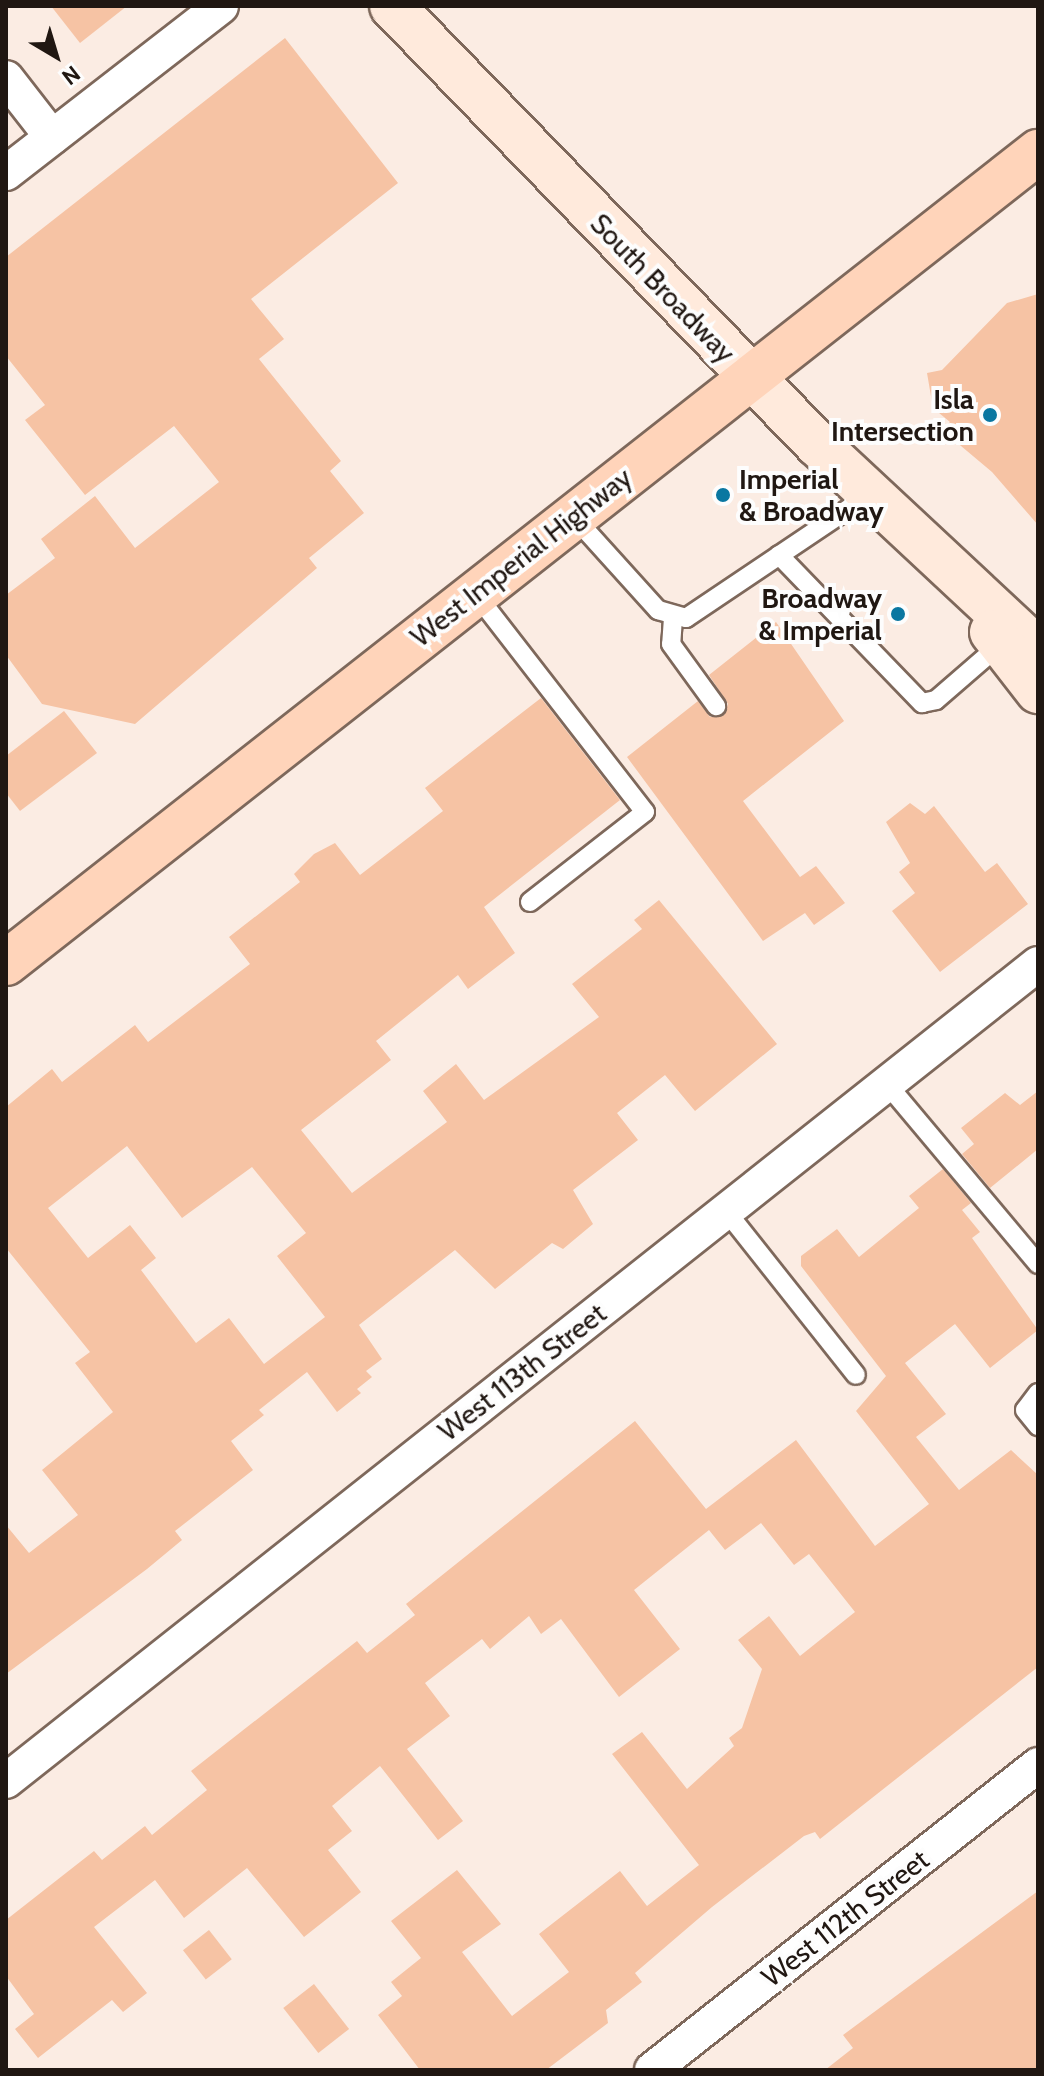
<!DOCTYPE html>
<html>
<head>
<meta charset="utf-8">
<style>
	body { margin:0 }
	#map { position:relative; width:1044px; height:2076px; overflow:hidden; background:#fbece3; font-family:Cabin,sans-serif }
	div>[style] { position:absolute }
	.building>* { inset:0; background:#f6c3a4; transform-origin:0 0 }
	.roads { filter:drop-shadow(2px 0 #7e685b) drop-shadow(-2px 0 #7e685b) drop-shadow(0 2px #7e685b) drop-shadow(0 -2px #7e685b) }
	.service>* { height:18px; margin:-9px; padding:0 9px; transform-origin:9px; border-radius:9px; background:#fff }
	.minor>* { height:34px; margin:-17px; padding:0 17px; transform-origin:17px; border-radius:17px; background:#fff }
	.secondary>* { height:44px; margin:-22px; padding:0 22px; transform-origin:22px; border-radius:22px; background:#ffeadc }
	.primary>* { height:44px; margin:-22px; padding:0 22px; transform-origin:22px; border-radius:22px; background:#ffd4ba }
	.dots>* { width:22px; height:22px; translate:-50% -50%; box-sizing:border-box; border:4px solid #fdfdfd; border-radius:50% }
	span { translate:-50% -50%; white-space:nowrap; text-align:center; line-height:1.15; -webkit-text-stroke:8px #fdfdfd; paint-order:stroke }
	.street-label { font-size:28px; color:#201712 }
	.poi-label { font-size:28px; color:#201712; font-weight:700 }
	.right { translate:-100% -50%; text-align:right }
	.left { translate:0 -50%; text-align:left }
	.frame { position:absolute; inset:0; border:8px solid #201712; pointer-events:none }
	.north { position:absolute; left:16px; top:16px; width:80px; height:80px; -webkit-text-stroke:6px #fdfdfd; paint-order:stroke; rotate:142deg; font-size:22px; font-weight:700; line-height:32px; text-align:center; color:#201712 }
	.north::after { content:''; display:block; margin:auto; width:28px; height:36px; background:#201712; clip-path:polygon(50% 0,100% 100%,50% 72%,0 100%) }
</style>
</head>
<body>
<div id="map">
	<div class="building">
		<div style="clip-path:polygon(51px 6px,127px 6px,80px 43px)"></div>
		<div style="clip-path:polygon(285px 38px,398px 183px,251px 299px,284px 339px,259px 359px,341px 461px,330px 471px,364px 513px,309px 558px,317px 568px,135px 724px,42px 704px,6px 655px,6px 595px,55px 558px,41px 539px,95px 496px,135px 548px,219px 482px,174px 426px,85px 495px,25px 420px,45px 405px,6px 356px,6px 257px)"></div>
		<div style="clip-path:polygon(1038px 294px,1038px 525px,992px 472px,942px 430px,950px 422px,933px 408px,927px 373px,942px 370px,1007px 303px)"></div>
		<div style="clip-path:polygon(776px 622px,844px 721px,743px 801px,800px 877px,816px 866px,845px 903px,814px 925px,805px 913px,763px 941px,627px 757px,698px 701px,710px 717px,724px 715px,728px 704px,709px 675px)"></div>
		<div style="clip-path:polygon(evenodd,541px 698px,620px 800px,484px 907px,515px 953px,468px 989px,458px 975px,376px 1041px,391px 1060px,301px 1130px,352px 1193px,447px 1122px,423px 1091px,456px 1064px,484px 1100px,599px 1017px,572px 984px,642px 929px,634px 920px,659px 900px,777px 1044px,695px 1111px,665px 1075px,617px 1113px,638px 1140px,573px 1190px,593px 1224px,563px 1249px,552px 1243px,495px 1289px,455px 1250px,359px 1325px,382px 1359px,366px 1371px,372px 1377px,357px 1389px,361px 1393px,337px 1412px,307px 1372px,259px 1410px,264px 1415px,231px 1441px,253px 1470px,175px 1531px,182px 1540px,147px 1569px,6px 1674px,6px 1525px,29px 1553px,78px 1515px,42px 1470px,113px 1412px,75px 1363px,90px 1352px,6px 1248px,6px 1107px,52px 1069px,62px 1082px,135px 1025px,148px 1042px,250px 964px,229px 937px,300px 882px,294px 874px,314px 854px,335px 843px,360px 875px,443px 811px,425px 788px,541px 698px,127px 1146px,182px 1218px,252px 1167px,306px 1233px,277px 1256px,325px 1317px,264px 1364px,229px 1318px,196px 1343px,141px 1270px,156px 1258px,130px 1225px,88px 1258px,48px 1208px,127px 1146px)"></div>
		<div style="clip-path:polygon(64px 711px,97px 753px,20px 811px,6px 793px,6px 756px)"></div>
		<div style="clip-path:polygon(910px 803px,925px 814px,934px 806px,985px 872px,997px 863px,1028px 904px,940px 972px,892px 911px,915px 893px,899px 872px,910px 863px,886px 822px)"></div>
		<div style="clip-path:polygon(1038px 1091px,1038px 1149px,990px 1188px,962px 1154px,974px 1144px,961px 1128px,1005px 1093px,1020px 1105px)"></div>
		<div style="clip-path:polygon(943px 1169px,971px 1203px,962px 1210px,980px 1232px,972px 1238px,1038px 1330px,990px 1368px,955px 1324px,905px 1363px,946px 1414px,916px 1437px,959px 1490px,1011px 1450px,1038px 1475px,1038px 1667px,820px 1839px,815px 1832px,804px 1836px,712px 1907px,635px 1973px,642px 1982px,606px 2010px,608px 2023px,546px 2070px,420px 2070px,378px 2015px,402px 1996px,391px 1982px,421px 1958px,391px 1921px,457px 1870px,501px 1924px,462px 1952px,512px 2016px,569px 1972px,539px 1934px,620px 1871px,647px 1906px,699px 1865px,612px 1754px,642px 1732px,687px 1789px,734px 1746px,729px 1738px,742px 1728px,762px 1669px,738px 1640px,769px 1616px,800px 1656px,855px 1612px,809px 1554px,794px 1565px,761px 1523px,725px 1550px,709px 1530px,634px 1590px,680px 1649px,619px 1697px,561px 1619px,541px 1634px,529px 1616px,490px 1649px,482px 1639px,425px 1683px,450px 1716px,407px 1749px,463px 1821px,438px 1840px,380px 1766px,332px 1806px,352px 1831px,328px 1850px,361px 1892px,304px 1937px,247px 1868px,184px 1918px,155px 1880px,94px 1927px,147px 1993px,123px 2012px,112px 2000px,38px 2058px,15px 2029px,34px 2014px,6px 1976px,6px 1920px,94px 1851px,102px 1860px,145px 1826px,152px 1835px,207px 1790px,191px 1771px,357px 1641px,367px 1653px,415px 1615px,406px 1604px,635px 1421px,706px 1509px,796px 1440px,875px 1546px,929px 1504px,856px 1411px,886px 1376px,801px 1266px,801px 1256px,837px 1229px,859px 1257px,919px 1208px,909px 1196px)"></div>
		<div style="clip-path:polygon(1038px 1891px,1038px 2070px,825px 2070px,853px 2048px,843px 2035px)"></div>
		<div style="left:209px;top:1930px;width:37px;height:33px;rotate:52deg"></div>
		<div style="left:314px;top:1984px;width:57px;height:39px;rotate:52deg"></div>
	</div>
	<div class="roads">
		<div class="service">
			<div style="left:573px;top:516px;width:127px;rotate:47.9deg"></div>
			<div style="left:658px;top:610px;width:29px;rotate:16deg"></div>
			<div style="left:686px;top:618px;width:220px;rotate:-33.9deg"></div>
			<div style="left:779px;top:555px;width:206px;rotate:46deg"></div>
			<div style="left:922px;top:703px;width:14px;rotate:-12deg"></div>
			<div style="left:936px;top:700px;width:89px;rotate:-40.9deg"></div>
			<div style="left:475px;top:593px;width:277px;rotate:52.2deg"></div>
			<div style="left:645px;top:812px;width:146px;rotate:142deg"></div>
			<div style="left:673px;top:618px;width:26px;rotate:94deg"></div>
			<div style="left:671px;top:644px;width:77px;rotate:54deg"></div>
			<div style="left:887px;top:1084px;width:235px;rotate:50deg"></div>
			<div style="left:726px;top:1211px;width:209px;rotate:51.6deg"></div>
			<div style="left:1038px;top:1393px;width:21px;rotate:127deg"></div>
			<div style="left:1025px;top:1410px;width:21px;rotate:51deg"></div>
		</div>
		<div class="minor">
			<div style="left:6px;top:78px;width:75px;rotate:52.1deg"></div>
			<div style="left:6px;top:173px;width:272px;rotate:-37.8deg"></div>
			<div style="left:6px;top:1781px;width:1316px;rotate:-38.37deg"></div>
			<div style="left:652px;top:2070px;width:492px;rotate:-38.3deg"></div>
		</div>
		<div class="secondary">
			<div style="left:392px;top:6px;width:610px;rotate:45.86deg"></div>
			<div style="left:817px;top:444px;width:302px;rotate:43deg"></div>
			<div style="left:992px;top:632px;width:75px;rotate:52.1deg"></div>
		</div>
		<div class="primary">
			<div style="left:6px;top:963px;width:1313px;rotate:-38.16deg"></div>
		</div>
	</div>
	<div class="dots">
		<div style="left:990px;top:415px;background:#0a77a1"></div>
		<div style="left:723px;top:495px;background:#0a77a1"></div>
		<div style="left:898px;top:614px;background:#0a77a1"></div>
	</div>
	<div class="street-label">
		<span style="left:663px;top:288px;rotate:46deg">South Broadway</span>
		<span style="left:521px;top:557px;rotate:-38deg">West Imperial Highway</span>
		<span style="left:522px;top:1372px;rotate:-38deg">West 113th Street</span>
		<span style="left:845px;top:1918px;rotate:-38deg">West 112th Street</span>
	</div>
	<div class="poi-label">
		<span class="right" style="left:974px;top:415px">Isla<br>Intersection</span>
		<span class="left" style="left:739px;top:495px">Imperial<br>&amp; Broadway</span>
		<span class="right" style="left:882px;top:614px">Broadway<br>&amp; Imperial</span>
	</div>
	<div class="frame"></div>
	<div class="north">N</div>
</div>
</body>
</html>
